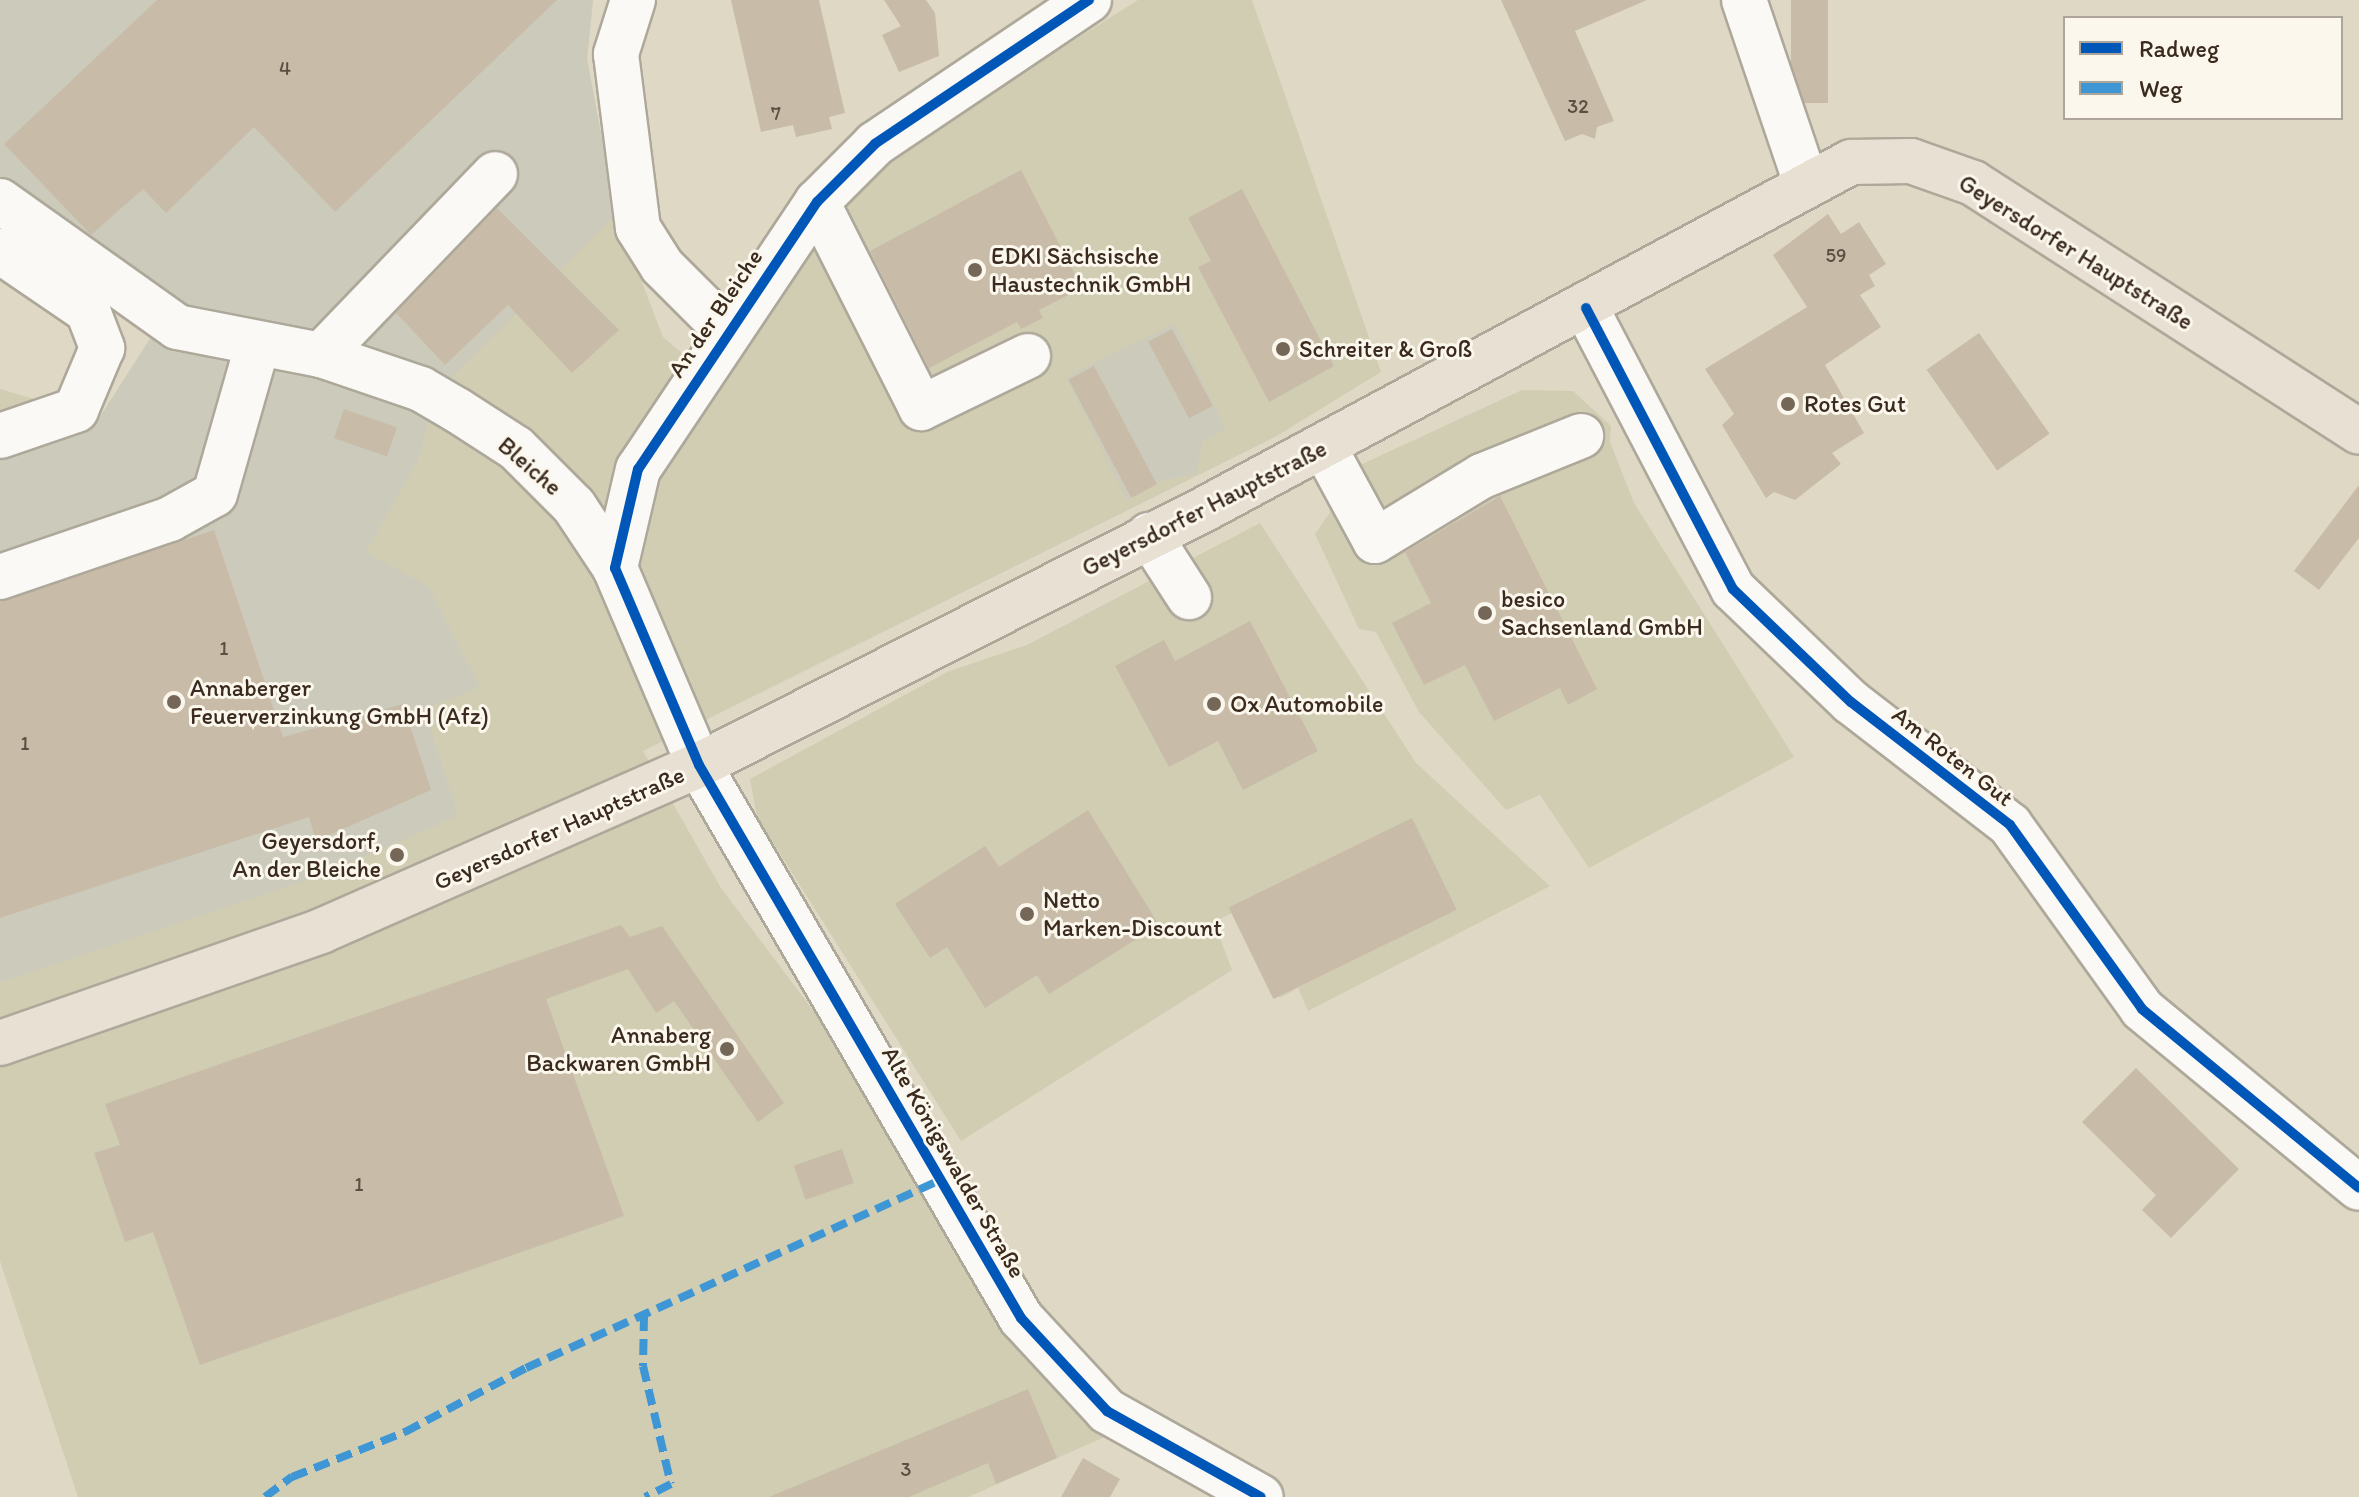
<!DOCTYPE html>
<html>
<head>
<meta charset="utf-8">
<style>
	body { margin:0 }
	#map { position:relative; width:2359px; height:1497px; overflow:hidden; background:#dfd8c4; font-family:Itim,sans-serif }
	div>[style] { position:absolute }
	.built>* { inset:0; background:#d0cdb3 }
	.industrial>* { inset:0; background:#cccbbb }
	.building>* { inset:0; background:#c8bca9; transform-origin:0 0 }
	.roads { filter:drop-shadow(2px 0 #aea89a) drop-shadow(-2px 0 #aea89a) drop-shadow(0 2px #aea89a) drop-shadow(0 -2px #aea89a) }
	.minor>* { height:44px; margin:-22px; padding:0 22px; transform-origin:22px; border-radius:22px; background:#faf9f6 }
	.major>* { height:44px; margin:-22px; padding:0 22px; transform-origin:22px; border-radius:22px; background:#e8e0d3 }
	.quiet>* { height:8px; margin-top:-4px; transform-origin:0; background:repeating-linear-gradient(90deg,#3e96d5 0 16px,transparent 0 24px) }
	.cycleway>* { height:10px; margin:-5px; padding:0 5px; transform-origin:5px; border-radius:5px; background:#0057b8 }
	.dots>* { width:22px; height:22px; translate:-50% -50%; box-sizing:border-box; border:4px solid #fbf7ec; border-radius:50% }
	span { translate:-50% -50%; white-space:nowrap; text-align:center; line-height:1.15; -webkit-text-stroke:6px #fbf7ec; paint-order:stroke }
	.number-label { font-size:20px; color:#5e4e41 }
	.number-label span { -webkit-text-stroke-width:0 }
	.street-label { font-size:24px; color:#3b2a1e }
	.poi-label { font-size:24px; color:#3b2a1e }
	.left { translate:0 -50%; text-align:left }
	.right { translate:-100% -50%; text-align:right }
	.legend { position:absolute; left:2063px; top:16px; width:280px; height:104px; box-sizing:border-box; background:#fbf7ec; border:2px solid #aea59a; margin:0; padding:10px 14px; list-style:none; font-size:24px; color:#3b2a1e }
	.legend li { display:flex; align-items:center; gap:16px; height:40px }
	.legend b { width:40px; border:2px solid #aea59a }
</style>
</head>
<body>
<div id="map">
	<div class="built">
		<div style="clip-path:polygon(0 0,593px 0,587px 59px,616px 215px,663px 337px,710px 377px,777px 277px,895px 153px,1138px 0,1252px 0,1381px 372px,1275px 437px,643px 751px,721px 888px,848px 1057px,953px 1251px,1030px 1364px,1107px 1436px,968px 1497px,78px 1497px,0 1261px,0 389px,99px 418px,155px 331px,0 218px)"></div>
		<div style="clip-path:polygon(1522px 390px,1573px 391px,1611px 426px,1610px 442px,1634px 503px,1794px 757px,1589px 868px,1540px 795px,1506px 810px,1419px 712px,1376px 632px,1359px 629px,1315px 534px,1338px 501px,1328px 480px)"></div>
		<div style="clip-path:polygon(1260px 523px,1416px 763px,1550px 886px,1308px 1011px,1298px 988px,1280px 998px,1232px 913px,1214px 922px,1232px 970px,961px 1141px,757px 817px,750px 779px,947px 672px,1027px 645px)"></div>
	</div>
	<div class="industrial">
		<div style="clip-path:polygon(0 0,593px 0,587px 59px,616px 215px,452px 377px,427px 376px,428px 422px,418px 460px,366px 552px,428px 586px,480px 687px,424px 709px,458px 816px,315px 878px,0 982px,0 457px,99px 419px,155px 331px,0 219px)"></div>
		<div style="clip-path:polygon(1174px 324px,1226px 429px,1203px 441px,1196px 474px,1161px 481px,1127px 500px,1066px 377px)"></div>
	</div>
	<div class="building">
		<div style="clip-path:polygon(157px 0,557px 0,335px 212px,254px 127px,166px 213px,143px 189px,91px 235px,4px 144px)"></div>
		<div style="clip-path:polygon(731px 0,819px 0,845px 113px,829px 117px,832px 129px,796px 137px,793px 125px,761px 132px)"></div>
		<div style="clip-path:polygon(884px 0,926px 0,935px 13px,939px 56px,899px 72px,882px 35px,901px 26px)"></div>
		<div style="clip-path:polygon(1501px 0,1647px 0,1575px 31px,1614px 121px,1597px 127px,1595px 139px,1582px 134px,1565px 141px)"></div>
		<div style="left:1791px;top:0;width:37px;height:103px"></div>
		<div style="clip-path:polygon(1021px 170px,1082px 288px,1039px 310px,1043px 318px,1021px 329px,1017px 322px,929px 368px,870px 251px)"></div>
		<div style="clip-path:polygon(1242px 189px,1334px 366px,1269px 402px,1198px 267px,1211px 261px,1188px 218px)"></div>
		<div style="clip-path:polygon(497px 208px,619px 330px,572px 373px,508px 305px,445px 365px,396px 313px)"></div>
		<div style="clip-path:polygon(1828px 214px,1841px 234px,1859px 222px,1886px 264px,1869px 275px,1875px 286px,1860px 295px,1881px 327px,1825px 365px,1864px 433px,1832px 453px,1841px 464px,1795px 500px,1774px 492px,1766px 498px,1722px 425px,1734px 414px,1705px 369px,1807px 307px,1773px 255px)"></div>
		<div style="left:1172px;top:329px;width:87px;height:27px;rotate:62deg"></div>
		<div style="left:1979px;top:333px;width:123px;height:64px;rotate:55deg"></div>
		<div style="left:1094px;top:366px;width:134px;height:29px;rotate:62deg"></div>
		<div style="left:344px;top:409px;width:56px;height:31px;rotate:19deg"></div>
		<div style="clip-path:polygon(2359px 485px,2359px 538px,2319px 590px,2294px 571px)"></div>
		<div style="clip-path:polygon(1500px 496px,1597px 689px,1568px 705px,1560px 688px,1494px 721px,1465px 665px,1424px 685px,1392px 623px,1431px 603px,1405px 552px)"></div>
		<div style="clip-path:polygon(214px 530px,283px 737px,403px 704px,431px 790px,316px 841px,309px 817px,0 918px,0 601px)"></div>
		<div style="clip-path:polygon(1250px 621px,1318px 751px,1243px 790px,1218px 741px,1169px 767px,1115px 666px,1164px 640px,1175px 661px)"></div>
		<div style="clip-path:polygon(1088px 810px,1159px 925px,1049px 994px,1037px 975px,985px 1008px,947px 947px,930px 958px,895px 904px,985px 846px,999px 867px)"></div>
		<div style="left:1412px;top:818px;width:102px;height:204px;rotate:64deg"></div>
		<div style="clip-path:polygon(621px 925px,630px 937px,662px 926px,784px 1103px,758px 1122px,674px 1001px,656px 1013px,628px 969px,546px 999px,624px 1216px,200px 1365px,153px 1232px,125px 1242px,94px 1153px,120px 1145px,105px 1104px)"></div>
		<div style="clip-path:polygon(2136px 1068px,2239px 1169px,2171px 1238px,2142px 1210px,2156px 1195px,2082px 1122px)"></div>
		<div style="left:842px;top:1149px;width:36px;height:51px;rotate:71deg"></div>
		<div style="clip-path:polygon(1028px 1389px,1057px 1458px,996px 1484px,988px 1463px,909px 1497px,769px 1497px)"></div>
		<div style="clip-path:polygon(1083px 1458px,1120px 1479px,1110px 1497px,1061px 1497px)"></div>
	</div>
	<div class="roads">
		<div class="minor">
			<div style="left:633px;top:0;width:57px;rotate:107.5deg"></div>
			<div style="left:616px;top:54px;width:175px;rotate:82.8deg"></div>
			<div style="left:638px;top:228px;width:45px;rotate:57.7deg"></div>
			<div style="left:662px;top:266px;width:91px;rotate:45deg"></div>
			<div style="left:1089px;top:0;width:258px;rotate:146.1deg"></div>
			<div style="left:875px;top:144px;width:82px;rotate:135deg"></div>
			<div style="left:817px;top:202px;width:321px;rotate:123.8deg"></div>
			<div style="left:638px;top:469px;width:102px;rotate:103.1deg"></div>
			<div style="left:615px;top:568px;width:214px;rotate:66.9deg"></div>
			<div style="left:699px;top:765px;width:640px;rotate:59.79deg"></div>
			<div style="left:1021px;top:1318px;width:127px;rotate:47.2deg"></div>
			<div style="left:1107px;top:1411px;width:176px;rotate:29.2deg"></div>
			<div style="left:1744px;top:0;width:193px;rotate:71.3deg"></div>
			<div style="left:0;top:201px;width:217px;rotate:35.4deg"></div>
			<div style="left:177px;top:327px;width:147px;rotate:11deg"></div>
			<div style="left:321px;top:355px;width:106px;rotate:18.8deg"></div>
			<div style="left:421px;top:389px;width:42px;rotate:30.3deg"></div>
			<div style="left:457px;top:410px;width:70px;rotate:32.8deg"></div>
			<div style="left:516px;top:448px;width:82px;rotate:45deg"></div>
			<div style="left:574px;top:506px;width:74px;rotate:56.5deg"></div>
			<div style="left:817px;top:202px;width:231px;rotate:63.2deg"></div>
			<div style="left:921px;top:408px;width:119px;rotate:-25.9deg"></div>
			<div style="left:0;top:251px;width:107px;rotate:34.3deg"></div>
			<div style="left:88px;top:311px;width:40px;rotate:69deg"></div>
			<div style="left:102px;top:348px;width:67px;rotate:112.8deg"></div>
			<div style="left:76px;top:410px;width:80px;rotate:161.1deg"></div>
			<div style="left:1586px;top:308px;width:317px;rotate:62.4deg"></div>
			<div style="left:1733px;top:589px;width:163px;rotate:43.8deg"></div>
			<div style="left:1851px;top:702px;width:201px;rotate:37.7deg"></div>
			<div style="left:2010px;top:825px;width:226px;rotate:54.3deg"></div>
			<div style="left:2142px;top:1009px;width:281px;rotate:39.5deg"></div>
			<div style="left:321px;top:355px;width:251px;rotate:-46.1deg"></div>
			<div style="left:1324px;top:447px;width:107px;rotate:61.5deg"></div>
			<div style="left:1375px;top:541px;width:125px;rotate:-31.3deg"></div>
			<div style="left:1482px;top:476px;width:107px;rotate:-22deg"></div>
			<div style="left:1149px;top:535px;width:74px;rotate:57.2deg"></div>
			<div style="left:0;top:577px;width:180px;rotate:-18.8deg"></div>
			<div style="left:170px;top:519px;width:51px;rotate:-29.1deg"></div>
			<div style="left:215px;top:494px;width:153px;rotate:-74.1deg"></div>
		</div>
		<div class="major">
			<div style="left:0;top:1043px;width:340px;rotate:-19.2deg"></div>
			<div style="left:321px;top:931px;width:413px;rotate:-23.7deg"></div>
			<div style="left:699px;top:765px;width:563px;rotate:-26.84deg"></div>
			<div style="left:1201px;top:511px;width:738px;rotate:-28.23deg"></div>
			<div style="left:1851px;top:162px;width:60px;rotate:-1deg"></div>
			<div style="left:1911px;top:161px;width:66px;rotate:19.5deg"></div>
			<div style="left:1973px;top:183px;width:459px;rotate:32.8deg"></div>
		</div>
	</div>
	<div class="quiet">
		<div style="left:644px;top:1315px;width:51px;rotate:91.1deg"></div>
		<div style="left:643px;top:1366px;width:121px;rotate:76.7deg"></div>
		<div style="left:671px;top:1484px;width:29px;rotate:153deg"></div>
		<div style="left:265px;top:1497px;width:34px;rotate:-37deg"></div>
		<div style="left:292px;top:1477px;width:122px;rotate:-21.7deg"></div>
		<div style="left:405px;top:1432px;width:137px;rotate:-27.9deg"></div>
		<div style="left:526px;top:1368px;width:457px;rotate:-24.4deg"></div>
	</div>
	<div class="cycleway">
		<div style="left:1089px;top:0;width:258px;rotate:146.1deg"></div>
		<div style="left:875px;top:144px;width:82px;rotate:135deg"></div>
		<div style="left:817px;top:202px;width:321px;rotate:123.8deg"></div>
		<div style="left:638px;top:469px;width:102px;rotate:103.1deg"></div>
		<div style="left:615px;top:568px;width:214px;rotate:66.9deg"></div>
		<div style="left:699px;top:765px;width:640px;rotate:59.79deg"></div>
		<div style="left:1021px;top:1318px;width:127px;rotate:47.2deg"></div>
		<div style="left:1107px;top:1411px;width:176px;rotate:29.2deg"></div>
		<div style="left:1586px;top:308px;width:317px;rotate:62.4deg"></div>
		<div style="left:1733px;top:589px;width:163px;rotate:43.8deg"></div>
		<div style="left:1851px;top:702px;width:201px;rotate:37.7deg"></div>
		<div style="left:2010px;top:825px;width:226px;rotate:54.3deg"></div>
		<div style="left:2142px;top:1009px;width:281px;rotate:39.5deg"></div>
	</div>
	<div class="dots">
		<div style="left:975px;top:270px;background:#746758"></div>
		<div style="left:1283px;top:349px;background:#746758"></div>
		<div style="left:1788px;top:404px;background:#746758"></div>
		<div style="left:1485px;top:613px;background:#746758"></div>
		<div style="left:174px;top:702px;background:#746758"></div>
		<div style="left:1214px;top:704px;background:#746758"></div>
		<div style="left:397px;top:855px;background:#746758"></div>
		<div style="left:1027px;top:914px;background:#746758"></div>
		<div style="left:727px;top:1049px;background:#746758"></div>
	</div>
	<div class="number-label">
		<span style="left:285px;top:68px">4</span>
		<span style="left:1578px;top:106px">32</span>
		<span style="left:776px;top:113px">7</span>
		<span style="left:1836px;top:255px">59</span>
		<span style="left:224px;top:648px">1</span>
		<span style="left:25px;top:743px">1</span>
		<span style="left:359px;top:1184px">1</span>
		<span style="left:906px;top:1469px">3</span>
	</div>
	<div class="street-label">
		<span style="left:2076px;top:252px;rotate:32deg">Geyersdorfer Hauptstraße</span>
		<span style="left:715px;top:313px;rotate:-56deg">An der Bleiche</span>
		<span style="left:530px;top:466px;rotate:41deg">Bleiche</span>
		<span style="left:1204px;top:508px;rotate:-27deg">Geyersdorfer Hauptstraße</span>
		<span style="left:1953px;top:756px;rotate:38deg">Am Roten Gut</span>
		<span style="left:559px;top:828px;rotate:-24deg">Geyersdorfer Hauptstraße</span>
		<span style="left:954px;top:1162px;rotate:60deg">Alte Königswalder Straße</span>
	</div>
	<div class="poi-label">
		<span class="left" style="left:991px;top:270px">EDKI Sächsische<br>Haustechnik GmbH</span>
		<span class="left" style="left:1299px;top:349px">Schreiter &amp; Groß</span>
		<span class="left" style="left:1804px;top:404px">Rotes Gut</span>
		<span class="left" style="left:1501px;top:613px">besico<br>Sachsenland GmbH</span>
		<span class="left" style="left:190px;top:702px">Annaberger<br>Feuerverzinkung GmbH (Afz)</span>
		<span class="left" style="left:1230px;top:704px">Ox Automobile</span>
		<span class="right" style="left:381px;top:855px">Geyersdorf,<br>An der Bleiche</span>
		<span class="left" style="left:1043px;top:914px">Netto<br>Marken-Discount</span>
		<span class="right" style="left:711px;top:1049px">Annaberg<br>Backwaren GmbH</span>
	</div>
	<ul class="legend">
	<li><b style="height:10px;background:#0057b8"></b>Radweg</li>
	<li><b style="height:10px;background:#3e96d5"></b>Weg</li>
	</ul>
</div>
</body>
</html>
